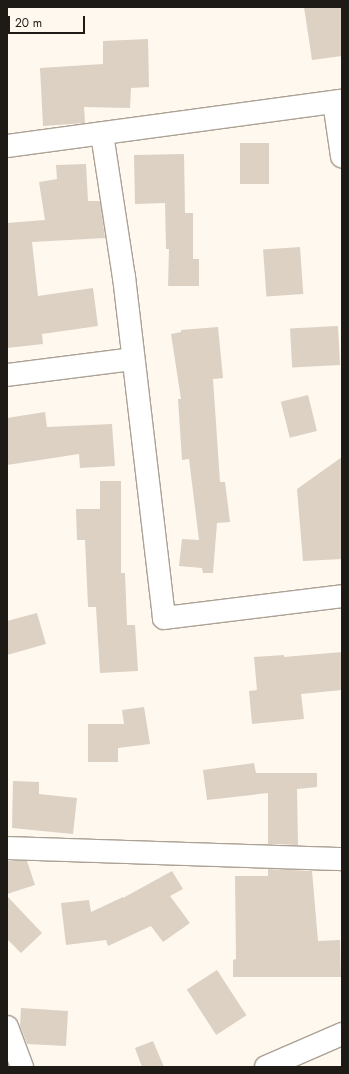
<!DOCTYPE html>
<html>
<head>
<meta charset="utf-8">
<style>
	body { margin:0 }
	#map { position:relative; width:349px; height:1074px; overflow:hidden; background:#fff8ef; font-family:Jost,sans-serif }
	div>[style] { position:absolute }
	.building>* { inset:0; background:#dcd1c3; transform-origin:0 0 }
	.roads { filter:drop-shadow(1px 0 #aba194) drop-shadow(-1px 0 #aba194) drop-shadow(0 1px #aba194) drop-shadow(0 -1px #aba194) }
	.street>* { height:22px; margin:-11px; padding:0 11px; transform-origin:11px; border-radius:11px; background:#fff }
	.secondary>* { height:22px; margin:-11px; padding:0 11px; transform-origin:11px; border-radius:11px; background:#fff }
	span { translate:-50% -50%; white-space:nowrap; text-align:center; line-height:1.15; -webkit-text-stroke:4px #fff8ef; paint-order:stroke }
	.frame { position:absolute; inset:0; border:8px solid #1e1a15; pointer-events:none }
	.scale { position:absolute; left:8px; top:16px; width:77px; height:18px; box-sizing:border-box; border:2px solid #1e1a15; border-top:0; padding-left:5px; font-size:12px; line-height:14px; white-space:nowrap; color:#1e1a15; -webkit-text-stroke:3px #fff8ef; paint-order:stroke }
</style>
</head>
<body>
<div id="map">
	<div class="building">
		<div style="clip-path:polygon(304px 7px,342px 7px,342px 56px,312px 60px)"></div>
		<div style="clip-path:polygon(148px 39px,149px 87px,131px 88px,130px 108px,84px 107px,85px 123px,43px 126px,40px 68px,103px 64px,103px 41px)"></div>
		<div style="left:240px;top:143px;width:29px;height:41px"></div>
		<div style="clip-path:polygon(184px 154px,185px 213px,193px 213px,193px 259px,199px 259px,199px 286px,168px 286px,169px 249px,166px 249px,165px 203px,135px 204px,134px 155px)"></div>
		<div style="clip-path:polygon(86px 164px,88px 201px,100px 201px,105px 238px,32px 242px,38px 296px,93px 288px,98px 326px,42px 334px,43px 344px,7px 348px,7px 223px,45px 220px,39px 182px,57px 179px,56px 165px)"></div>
		<div style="left:300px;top:247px;width:47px;height:37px;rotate:86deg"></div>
		<div style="left:338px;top:326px;width:39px;height:48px;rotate:87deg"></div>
		<div style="clip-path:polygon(218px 327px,223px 378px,213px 379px,220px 482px,225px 482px,230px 522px,217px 523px,213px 573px,203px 573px,202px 568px,179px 566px,182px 539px,199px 540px,189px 459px,182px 460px,178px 399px,181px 399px,171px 334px,181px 332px,181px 330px)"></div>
		<div style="left:308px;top:395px;width:37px;height:28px;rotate:76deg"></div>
		<div style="clip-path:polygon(45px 412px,47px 427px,112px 424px,115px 466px,80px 468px,79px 454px,7px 465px,7px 418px)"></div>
		<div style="clip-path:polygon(342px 457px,342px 559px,303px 561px,297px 489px)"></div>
		<div style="clip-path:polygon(100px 481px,121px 481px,121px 573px,125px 573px,127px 625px,135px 625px,138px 671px,100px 673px,96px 607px,88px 607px,85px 540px,77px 540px,76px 509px,100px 509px)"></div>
		<div style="clip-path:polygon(37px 613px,46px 644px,7px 655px,7px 621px)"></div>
		<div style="clip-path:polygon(342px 652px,342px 690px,301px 694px,304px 719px,252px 724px,249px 691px,257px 690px,254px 657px,284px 655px,284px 657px)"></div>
		<div style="clip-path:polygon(144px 707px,150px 744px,118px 748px,118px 762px,88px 762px,88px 724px,124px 724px,122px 710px)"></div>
		<div style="clip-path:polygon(254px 763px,256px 773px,317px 773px,317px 787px,297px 789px,298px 845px,268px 844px,268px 793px,207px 800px,203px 770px)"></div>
		<div style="clip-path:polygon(13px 781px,39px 782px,39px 794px,77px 798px,73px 834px,12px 828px)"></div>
		<div style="clip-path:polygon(7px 861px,27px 861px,35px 885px,7px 894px)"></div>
		<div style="clip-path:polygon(268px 869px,312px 871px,318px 941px,340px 940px,341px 977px,233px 977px,233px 960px,236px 959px,235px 876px,268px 876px)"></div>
		<div style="clip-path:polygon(172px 871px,183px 889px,170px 896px,190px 923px,163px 942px,151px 926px,108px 946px,106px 940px,66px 945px,61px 903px,89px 900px,91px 912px,123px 897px,123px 898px)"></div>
		<div style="clip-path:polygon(7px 896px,42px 933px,21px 953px,7px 939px)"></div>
		<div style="left:217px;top:970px;width:54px;height:36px;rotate:57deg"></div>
		<div style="clip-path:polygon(21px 1008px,68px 1011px,66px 1046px,27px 1044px,20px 1026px)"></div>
		<div style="clip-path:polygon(153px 1041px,164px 1067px,142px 1067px,135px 1048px)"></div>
	</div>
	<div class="roads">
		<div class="street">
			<div style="left:334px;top:102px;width:55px;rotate:81.6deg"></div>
			<div style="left:102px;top:134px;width:145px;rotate:81.3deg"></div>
			<div style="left:124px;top:277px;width:343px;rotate:83.3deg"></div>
			<div style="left:164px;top:618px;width:179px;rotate:-7deg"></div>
			<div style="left:7px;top:146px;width:338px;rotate:-7.7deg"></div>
			<div style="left:7px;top:375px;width:127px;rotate:-7.2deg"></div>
			<div style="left:7px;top:848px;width:335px;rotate:1.9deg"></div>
			<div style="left:266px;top:1067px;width:83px;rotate:-23.5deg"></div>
		</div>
		<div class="secondary">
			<div style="left:7px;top:1027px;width:43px;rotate:69.4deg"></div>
		</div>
	</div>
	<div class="frame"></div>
	<div class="scale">20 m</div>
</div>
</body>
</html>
